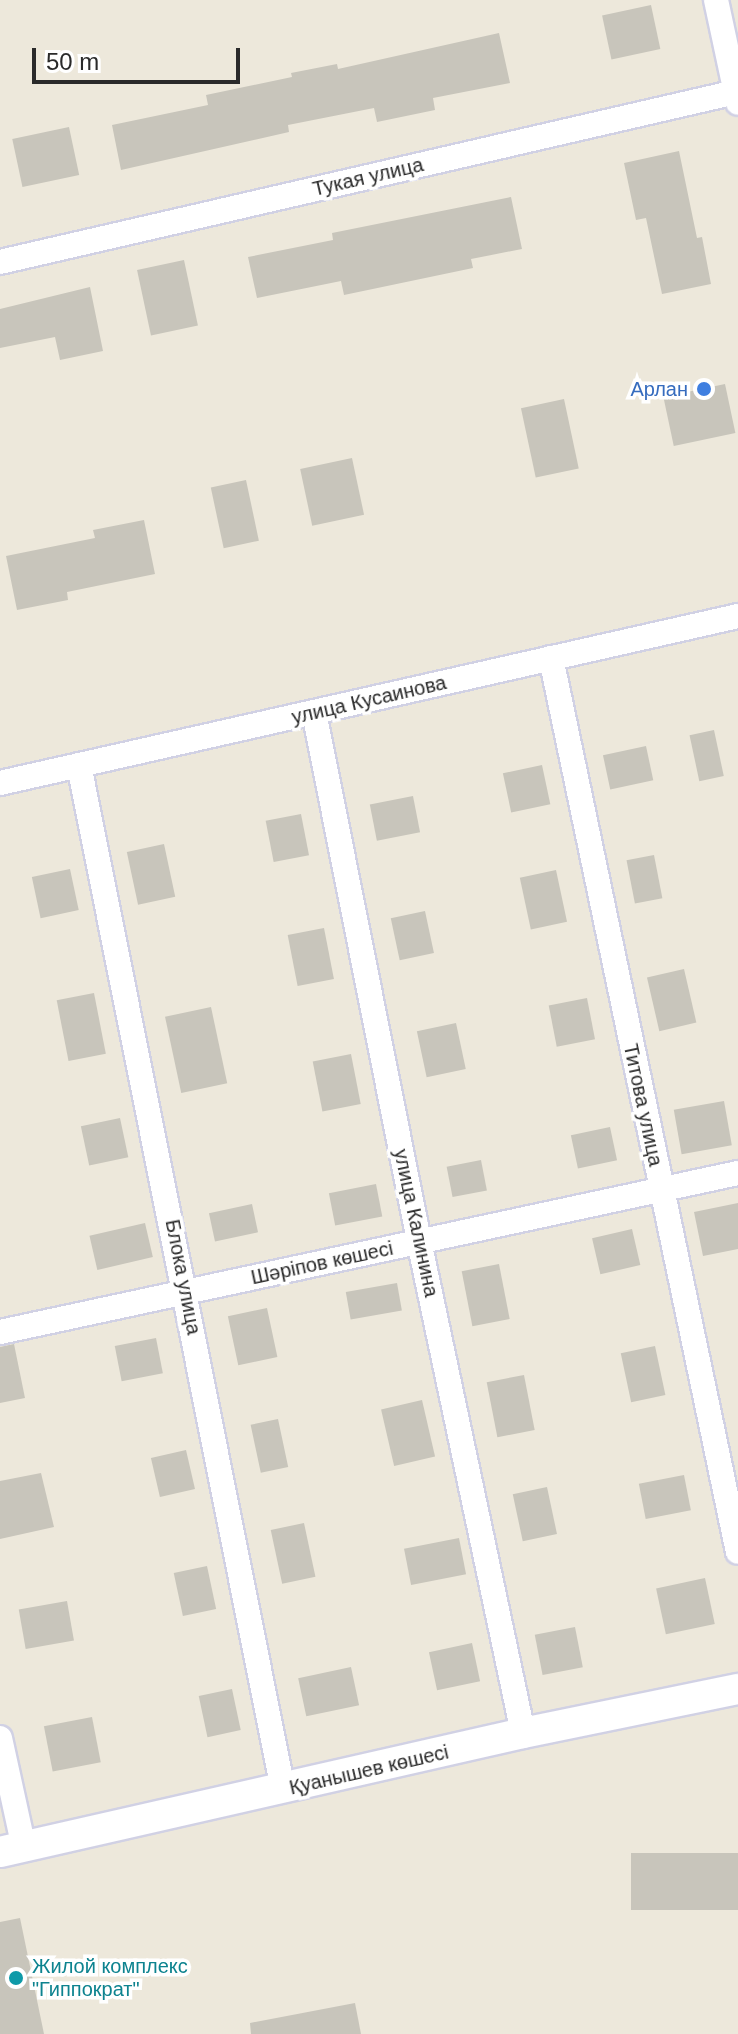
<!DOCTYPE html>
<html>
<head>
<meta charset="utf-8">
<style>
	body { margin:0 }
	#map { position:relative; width:738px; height:2034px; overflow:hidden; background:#ede8db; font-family:Arial,sans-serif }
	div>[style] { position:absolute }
	.building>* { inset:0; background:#c8c5bb; transform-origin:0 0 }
	.roads { filter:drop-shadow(2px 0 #d1d1e4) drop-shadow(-2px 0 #d1d1e4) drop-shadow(0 2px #d1d1e4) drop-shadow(0 -2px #d1d1e4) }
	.minor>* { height:24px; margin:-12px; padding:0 12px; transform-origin:12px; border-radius:12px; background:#fff }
	.tertiary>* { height:30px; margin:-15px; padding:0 15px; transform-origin:15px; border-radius:15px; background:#fff }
	.dots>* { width:22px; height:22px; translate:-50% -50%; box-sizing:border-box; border:4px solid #fff; border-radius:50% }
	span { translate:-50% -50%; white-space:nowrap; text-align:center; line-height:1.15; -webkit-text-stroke:7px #fff; paint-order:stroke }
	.street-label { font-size:20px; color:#2a2a2a }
	.shop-label { font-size:20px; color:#366cbe }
	.right { translate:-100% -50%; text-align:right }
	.culture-label { font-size:20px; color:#0d838f }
	.left { translate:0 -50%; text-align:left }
	.scale { position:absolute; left:32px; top:48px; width:208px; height:36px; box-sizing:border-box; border:4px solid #2a2a2a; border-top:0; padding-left:10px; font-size:24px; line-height:28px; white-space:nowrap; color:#2a2a2a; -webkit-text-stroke:6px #fff; paint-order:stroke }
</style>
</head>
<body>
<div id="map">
	<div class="building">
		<div style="left:651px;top:5px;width:45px;height:50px;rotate:78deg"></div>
		<div style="clip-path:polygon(499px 33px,510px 83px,433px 98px,435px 110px,377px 122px,374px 108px,288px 125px,289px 132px,121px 170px,112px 125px,208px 105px,206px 95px,292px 77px,291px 73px,337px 64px,338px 69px)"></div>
		<div style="left:69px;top:127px;width:49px;height:58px;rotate:78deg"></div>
		<div style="clip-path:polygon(679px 151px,697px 238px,702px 237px,711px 284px,662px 294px,646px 218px,636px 220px,624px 163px)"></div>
		<div style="clip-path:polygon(511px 197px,522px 249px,471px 259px,473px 268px,344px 295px,341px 281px,257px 298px,248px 257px,333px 240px,332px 233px)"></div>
		<div style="left:184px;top:260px;width:67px;height:48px;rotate:78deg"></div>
		<div style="clip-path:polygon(90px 287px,103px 351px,60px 360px,55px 337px,0 348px,0 309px)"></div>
		<div style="left:725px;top:384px;width:50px;height:63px;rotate:78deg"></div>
		<div style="left:564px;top:399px;width:71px;height:44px;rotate:78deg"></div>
		<div style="left:352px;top:458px;width:58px;height:53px;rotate:78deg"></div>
		<div style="left:246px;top:480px;width:62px;height:36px;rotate:78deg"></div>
		<div style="clip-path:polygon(144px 520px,155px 574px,67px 592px,68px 600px,17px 610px,6px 556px,95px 538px,93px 530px)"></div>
		<div style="left:714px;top:730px;width:47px;height:25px;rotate:78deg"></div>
		<div style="left:646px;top:746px;width:35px;height:44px;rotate:78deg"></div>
		<div style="left:542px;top:765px;width:40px;height:40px;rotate:78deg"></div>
		<div style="left:413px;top:796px;width:37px;height:44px;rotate:79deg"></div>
		<div style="left:301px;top:814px;width:42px;height:36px;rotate:79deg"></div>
		<div style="left:164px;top:844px;width:54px;height:38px;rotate:78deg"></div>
		<div style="left:654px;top:855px;width:44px;height:28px;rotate:79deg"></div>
		<div style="left:70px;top:869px;width:42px;height:39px;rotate:78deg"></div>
		<div style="left:556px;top:870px;width:53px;height:37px;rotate:78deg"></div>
		<div style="left:425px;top:911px;width:43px;height:35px;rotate:78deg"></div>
		<div style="left:324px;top:928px;width:52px;height:37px;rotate:79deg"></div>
		<div style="left:684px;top:969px;width:55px;height:38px;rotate:77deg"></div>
		<div style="left:94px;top:993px;width:62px;height:38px;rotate:79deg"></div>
		<div style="left:587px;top:998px;width:42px;height:39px;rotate:79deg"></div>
		<div style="left:211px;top:1007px;width:78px;height:47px;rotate:78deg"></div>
		<div style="left:456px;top:1023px;width:47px;height:40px;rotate:78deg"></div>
		<div style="left:351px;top:1054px;width:51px;height:39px;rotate:79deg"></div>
		<div style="left:724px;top:1101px;width:45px;height:51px;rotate:80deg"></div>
		<div style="left:120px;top:1118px;width:40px;height:40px;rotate:78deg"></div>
		<div style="left:610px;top:1127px;width:34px;height:40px;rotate:78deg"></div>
		<div style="left:481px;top:1160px;width:31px;height:35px;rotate:79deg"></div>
		<div style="left:376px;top:1184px;width:33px;height:48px;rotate:79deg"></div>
		<div style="clip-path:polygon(738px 1203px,738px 1249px,703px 1256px,694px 1212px)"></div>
		<div style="left:252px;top:1204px;width:29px;height:44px;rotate:78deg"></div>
		<div style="left:145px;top:1223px;width:35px;height:57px;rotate:77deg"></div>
		<div style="left:632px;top:1229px;width:37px;height:41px;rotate:77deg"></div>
		<div style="left:499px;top:1264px;width:56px;height:38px;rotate:79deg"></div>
		<div style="left:397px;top:1283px;width:28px;height:52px;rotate:80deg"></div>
		<div style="left:267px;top:1308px;width:50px;height:40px;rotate:78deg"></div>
		<div style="left:156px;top:1338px;width:36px;height:42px;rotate:79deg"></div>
		<div style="clip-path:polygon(14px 1344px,25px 1398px,0 1403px,0 1347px)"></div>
		<div style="left:655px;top:1346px;width:50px;height:35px;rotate:78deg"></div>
		<div style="left:524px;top:1375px;width:56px;height:38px;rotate:79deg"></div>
		<div style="left:422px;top:1400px;width:58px;height:42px;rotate:77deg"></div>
		<div style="left:278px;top:1419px;width:49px;height:28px;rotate:78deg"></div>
		<div style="left:186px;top:1450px;width:40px;height:36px;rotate:77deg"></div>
		<div style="clip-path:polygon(41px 1473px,54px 1527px,0 1539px,0 1481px)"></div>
		<div style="left:684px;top:1475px;width:36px;height:46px;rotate:79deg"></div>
		<div style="left:547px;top:1487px;width:48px;height:35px;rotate:78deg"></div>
		<div style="left:304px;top:1523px;width:55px;height:34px;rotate:78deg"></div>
		<div style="left:459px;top:1538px;width:37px;height:56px;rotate:79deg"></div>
		<div style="left:207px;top:1566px;width:44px;height:34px;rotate:78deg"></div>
		<div style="left:705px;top:1578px;width:47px;height:50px;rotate:78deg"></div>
		<div style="left:67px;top:1601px;width:40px;height:49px;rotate:80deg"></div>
		<div style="left:575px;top:1627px;width:41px;height:41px;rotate:79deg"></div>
		<div style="left:472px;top:1643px;width:39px;height:44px;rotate:78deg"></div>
		<div style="left:351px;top:1667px;width:39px;height:54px;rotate:78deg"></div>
		<div style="left:232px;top:1689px;width:42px;height:34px;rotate:78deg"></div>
		<div style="left:92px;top:1717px;width:46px;height:49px;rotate:79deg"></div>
		<div style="left:738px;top:1853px;width:57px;height:107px;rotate:90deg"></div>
		<div style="clip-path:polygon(20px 1918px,44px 2034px,0 2034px,0 1922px)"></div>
		<div style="clip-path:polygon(355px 2003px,361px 2034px,251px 2034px,250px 2023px)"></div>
	</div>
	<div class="roads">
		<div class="minor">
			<div style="left:716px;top:0;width:105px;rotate:77.9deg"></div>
			<div style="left:0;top:262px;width:755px;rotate:-13.01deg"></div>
			<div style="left:551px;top:658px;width:913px;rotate:78.19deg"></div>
			<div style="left:314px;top:712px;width:539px;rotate:78.77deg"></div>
			<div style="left:419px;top:1241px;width:503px;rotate:78.06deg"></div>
			<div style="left:79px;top:765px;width:1045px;rotate:78.74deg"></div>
			<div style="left:0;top:783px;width:757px;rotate:-12.75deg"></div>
			<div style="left:0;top:1332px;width:755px;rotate:-12.16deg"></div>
			<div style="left:0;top:1738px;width:113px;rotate:77.7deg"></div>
		</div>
		<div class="tertiary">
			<div style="left:0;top:1852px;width:536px;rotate:-12.82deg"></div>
			<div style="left:523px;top:1733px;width:219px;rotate:-11.6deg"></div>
		</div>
	</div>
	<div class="dots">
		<div style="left:704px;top:389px;background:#3f7fe0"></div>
		<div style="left:16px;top:1978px;background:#0f9aa8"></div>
	</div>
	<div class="street-label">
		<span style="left:368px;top:177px;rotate:-13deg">Тукая улица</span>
		<span style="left:369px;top:700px;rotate:-13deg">улица Кусаинова</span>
		<span style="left:643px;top:1105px;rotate:78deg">Титова улица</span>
		<span style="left:416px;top:1223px;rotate:78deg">улица Калинина</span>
		<span style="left:322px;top:1263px;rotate:-12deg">Шәріпов көшесі</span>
		<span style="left:183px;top:1277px;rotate:79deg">Блока улица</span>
		<span style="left:369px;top:1770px;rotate:-13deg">Қуанышев көшесі</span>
	</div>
	<div class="shop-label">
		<span class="right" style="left:688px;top:389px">Арлан</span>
	</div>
	<div class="culture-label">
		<span class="left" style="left:32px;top:1978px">Жилой комплекс<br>"Гиппократ"</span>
	</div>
	<div class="scale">50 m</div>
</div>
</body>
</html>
